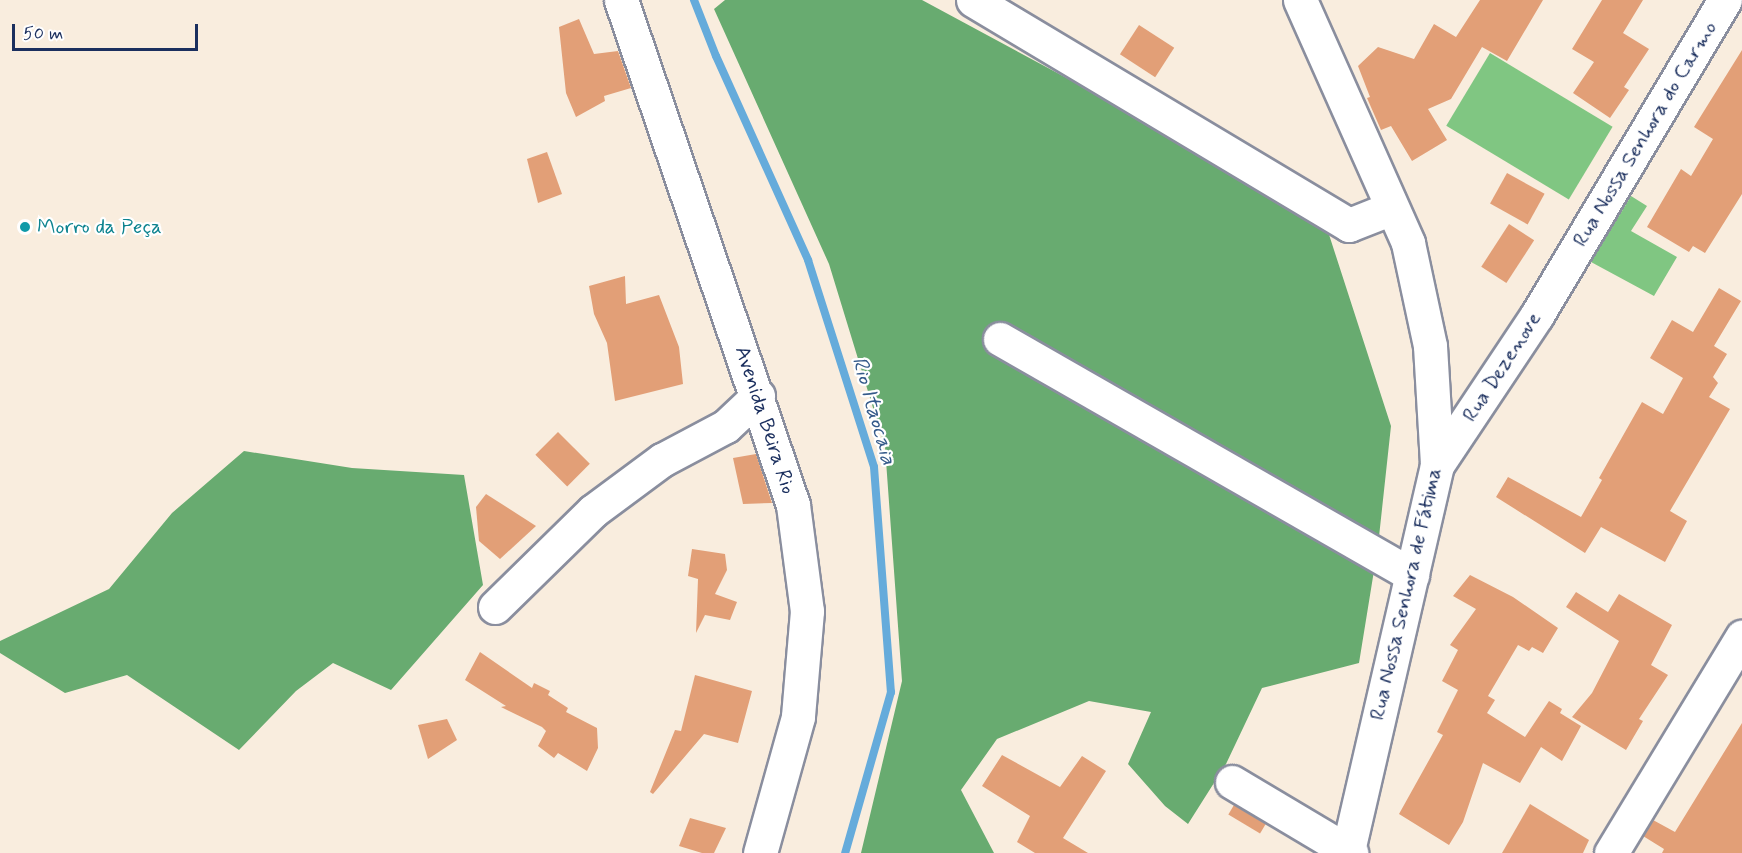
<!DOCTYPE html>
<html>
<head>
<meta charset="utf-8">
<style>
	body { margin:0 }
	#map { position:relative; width:1742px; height:853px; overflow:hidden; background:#f9edde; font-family:Mynerve,sans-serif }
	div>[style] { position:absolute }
	.green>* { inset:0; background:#80c682; transform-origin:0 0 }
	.forest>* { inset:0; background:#68ab70 }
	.stream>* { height:8px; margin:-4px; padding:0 4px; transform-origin:4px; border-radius:4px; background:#65abdb }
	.building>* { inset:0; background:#e29f77; transform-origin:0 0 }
	.roads { filter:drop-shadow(2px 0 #8a8e9e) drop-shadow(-2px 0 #8a8e9e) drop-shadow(0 2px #8a8e9e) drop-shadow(0 -2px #8a8e9e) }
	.minor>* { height:33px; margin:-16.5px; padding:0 16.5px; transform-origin:16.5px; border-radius:16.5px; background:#fff }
	.dots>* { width:16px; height:16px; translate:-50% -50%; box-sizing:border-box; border:3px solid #fff; border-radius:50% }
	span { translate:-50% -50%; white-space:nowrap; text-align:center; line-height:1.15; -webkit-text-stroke:4.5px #fff; paint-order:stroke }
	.street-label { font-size:21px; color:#1b2f5e }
	.culture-label { font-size:21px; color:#0d838f }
	.left { translate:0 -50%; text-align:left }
	.water-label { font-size:22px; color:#355a8a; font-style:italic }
	.scale { position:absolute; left:12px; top:24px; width:186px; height:27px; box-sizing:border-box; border:3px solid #1b2f5e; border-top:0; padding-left:8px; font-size:18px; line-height:21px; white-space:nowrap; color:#1b2f5e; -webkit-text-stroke:4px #fff; paint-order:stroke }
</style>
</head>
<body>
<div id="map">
	<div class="green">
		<div style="left:1490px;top:53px;width:143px;height:85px;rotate:31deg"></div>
		<div style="clip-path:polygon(1631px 196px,1647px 206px,1631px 231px,1677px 257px,1654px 296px,1591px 262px)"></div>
	</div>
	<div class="forest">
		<div style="clip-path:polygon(725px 0,922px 0,1323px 216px,1391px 426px,1378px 546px,1359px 663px,1262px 688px,1226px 764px,1188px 824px,1165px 806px,1128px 764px,1151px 712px,1089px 701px,997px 739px,961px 790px,994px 853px,861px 853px,902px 681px,885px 447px,829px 264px,714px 9px)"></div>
		<div style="clip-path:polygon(244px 451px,352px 468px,464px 475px,483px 585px,391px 690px,333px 663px,296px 691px,239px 750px,127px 675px,65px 693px,0 653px,0 641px,109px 589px,172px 513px)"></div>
	</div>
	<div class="stream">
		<div style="left:694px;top:0;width:60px;rotate:68.6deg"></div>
		<div style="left:716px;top:56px;width:224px;rotate:65.7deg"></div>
		<div style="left:808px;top:260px;width:217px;rotate:72.3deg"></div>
		<div style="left:874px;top:467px;width:226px;rotate:85.7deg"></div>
		<div style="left:891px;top:692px;width:167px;rotate:105.9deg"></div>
	</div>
	<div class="building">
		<div style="clip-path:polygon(1480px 0,1543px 0,1507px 61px,1482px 47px,1451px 99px,1428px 109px,1447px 140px,1412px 161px,1391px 126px,1381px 130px,1367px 98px,1370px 97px,1358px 66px,1378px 47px,1414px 59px,1434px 24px,1456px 37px)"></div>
		<div style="clip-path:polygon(1602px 0,1643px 0,1623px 33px,1649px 49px,1624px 87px,1629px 90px,1610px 118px,1573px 93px,1594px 62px,1572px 49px)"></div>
		<div style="clip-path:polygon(579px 19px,594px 54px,618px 51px,631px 88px,604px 96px,605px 101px,576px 117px,566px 93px,559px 27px)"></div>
		<div style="left:1139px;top:25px;width:42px;height:35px;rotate:33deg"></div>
		<div style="clip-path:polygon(1742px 50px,1742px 194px,1705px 253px,1693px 246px,1689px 252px,1647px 227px,1681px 169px,1691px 176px,1713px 139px,1694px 127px)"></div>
		<div style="clip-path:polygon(547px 152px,562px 194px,538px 203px,527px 159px)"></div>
		<div style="left:1507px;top:173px;width:43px;height:35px;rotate:29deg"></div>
		<div style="left:1509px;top:224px;width:30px;height:51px;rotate:33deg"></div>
		<div style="clip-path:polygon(625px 276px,626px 304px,659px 295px,679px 347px,683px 384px,615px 401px,607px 343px,594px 314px,589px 286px)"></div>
		<div style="clip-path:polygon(1719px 288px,1741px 301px,1714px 346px,1727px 354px,1713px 377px,1718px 383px,1709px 397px,1730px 409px,1670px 511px,1687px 521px,1665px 562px,1601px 527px,1585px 553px,1496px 497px,1508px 477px,1581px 517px,1602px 480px,1599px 478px,1642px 402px,1663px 414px,1683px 378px,1650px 358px,1672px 320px,1693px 332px)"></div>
		<div style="left:558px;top:432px;width:45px;height:32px;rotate:45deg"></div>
		<div style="clip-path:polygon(756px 454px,772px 503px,743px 504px,733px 458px)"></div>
		<div style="clip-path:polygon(486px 494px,536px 526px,500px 559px,479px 541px,476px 507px)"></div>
		<div style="clip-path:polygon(692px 549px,725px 554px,727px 570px,715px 594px,737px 602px,730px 620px,705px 615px,696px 633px,698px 579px,688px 576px)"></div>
		<div style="clip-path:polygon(1470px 575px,1513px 597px,1558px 628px,1543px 653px,1532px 647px,1529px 651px,1518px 645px,1488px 696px,1495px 700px,1487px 713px,1525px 737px,1549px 701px,1562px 709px,1560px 713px,1581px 726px,1562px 761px,1541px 747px,1520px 783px,1483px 763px,1463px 822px,1449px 845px,1399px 814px,1443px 735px,1437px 732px,1458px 690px,1442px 681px,1458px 650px,1450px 645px,1476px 609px,1453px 596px)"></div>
		<div style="clip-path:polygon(1576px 592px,1608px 612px,1619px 594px,1672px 625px,1651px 665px,1668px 675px,1639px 719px,1643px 721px,1626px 750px,1572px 717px,1592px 693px,1619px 641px,1566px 607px)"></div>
		<div style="clip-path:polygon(480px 652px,532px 688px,534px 683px,550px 691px,548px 695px,568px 708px,566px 712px,597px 728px,598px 748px,587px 771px,558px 753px,554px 758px,538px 746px,546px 731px,542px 727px,501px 707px,506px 706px,465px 680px)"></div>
		<div style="clip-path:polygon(695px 675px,752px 691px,738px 743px,704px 734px,653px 794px,650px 792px,675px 730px,681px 731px)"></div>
		<div style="clip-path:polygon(447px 719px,457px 740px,428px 759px,418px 725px)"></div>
		<div style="clip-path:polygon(1742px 723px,1742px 853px,1662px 853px,1664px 849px,1643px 836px,1653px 820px,1675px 832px)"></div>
		<div style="clip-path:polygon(1002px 755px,1060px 787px,1082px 756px,1106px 771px,1063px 838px,1088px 853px,1035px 853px,1017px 842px,1030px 816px,982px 786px)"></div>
		<div style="clip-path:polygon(1530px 804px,1589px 840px,1583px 853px,1502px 853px)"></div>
		<div style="left:1234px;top:805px;width:37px;height:11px;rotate:31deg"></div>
		<div style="clip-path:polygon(690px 818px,726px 828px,714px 853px,702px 853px,679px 846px)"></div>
	</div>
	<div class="roads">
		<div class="minor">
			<div style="left:621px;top:0;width:533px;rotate:71.19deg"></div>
			<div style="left:793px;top:505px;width:107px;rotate:82.5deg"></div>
			<div style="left:807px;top:611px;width:106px;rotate:94.9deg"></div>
			<div style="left:798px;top:717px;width:141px;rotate:105.6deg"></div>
			<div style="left:973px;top:0;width:438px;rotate:30.9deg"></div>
			<div style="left:1349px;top:225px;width:46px;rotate:-21.6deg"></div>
			<div style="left:1300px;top:0;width:266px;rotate:66deg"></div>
			<div style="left:1408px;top:243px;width:105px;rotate:77.9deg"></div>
			<div style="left:1430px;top:346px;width:119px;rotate:86.6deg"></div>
			<div style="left:1437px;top:465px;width:396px;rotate:103deg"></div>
			<div style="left:1000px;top:339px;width:475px;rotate:29.8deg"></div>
			<div style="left:1437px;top:465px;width:180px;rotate:-56.3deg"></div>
			<div style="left:1537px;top:315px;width:367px;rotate:-59.2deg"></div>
			<div style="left:495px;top:607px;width:137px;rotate:-44.4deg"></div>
			<div style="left:593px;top:511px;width:86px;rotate:-36.5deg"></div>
			<div style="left:662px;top:460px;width:72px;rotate:-28deg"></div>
			<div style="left:726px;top:426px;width:44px;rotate:-43.2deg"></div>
			<div style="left:1232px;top:782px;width:139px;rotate:30.8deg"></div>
			<div style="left:1611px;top:853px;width:253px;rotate:-58.8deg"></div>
		</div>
	</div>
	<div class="dots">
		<div style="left:25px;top:227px;background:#0f9aa8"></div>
	</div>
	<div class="street-label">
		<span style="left:1645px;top:134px;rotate:-59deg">Rua Nossa Senhora do Carmo</span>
		<span style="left:1502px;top:367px;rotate:-57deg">Rua Dezenove</span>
		<span style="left:765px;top:420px;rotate:72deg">Avenida Beira Rio</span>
		<span style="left:1406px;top:594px;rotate:-77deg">Rua Nossa Senhora de Fátima</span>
	</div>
	<div class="culture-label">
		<span class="left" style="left:37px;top:227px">Morro da Peça</span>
	</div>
	<div class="water-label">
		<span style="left:873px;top:411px;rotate:74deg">Rio Itaocaia</span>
	</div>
	<div class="scale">50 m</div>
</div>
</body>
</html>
